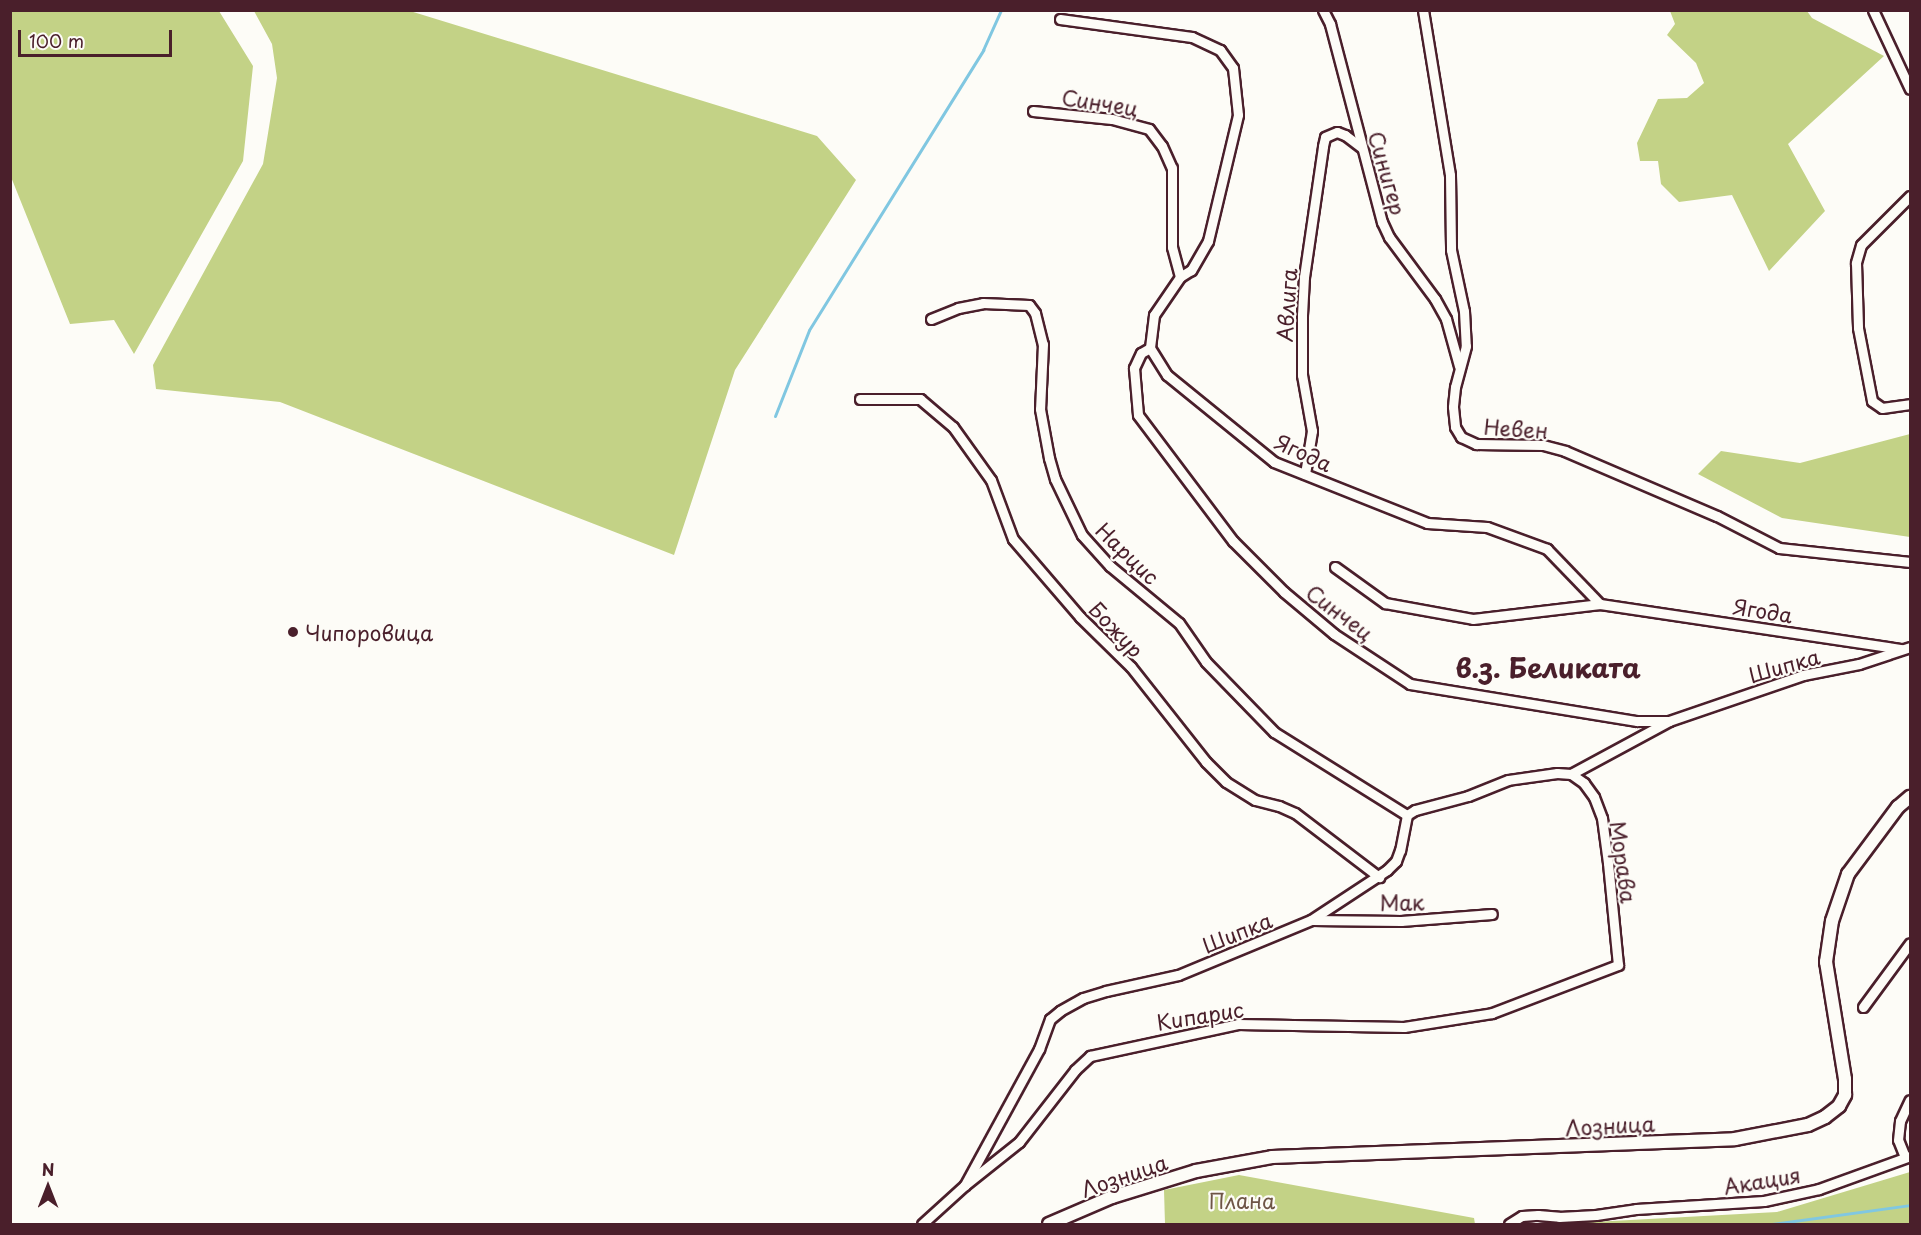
<!DOCTYPE html>
<html>
<head>
<meta charset="utf-8">
<style>
	body { margin:0 }
	#map { position:relative; width:1921px; height:1235px; overflow:hidden; background:#fdfcf7; font-family:"Playpen Sans",sans-serif }
	div>[style] { position:absolute }
	.green>* { inset:0; background:#c3d286 }
	.stream>* { height:3px; margin:-1.5px; padding:0 1.5px; transform-origin:1.5px; border-radius:1.5px; background:#80c7e1 }
	.roads { filter:drop-shadow(2px 0 #4a1f2b) drop-shadow(-2px 0 #4a1f2b) drop-shadow(0 2px #4a1f2b) drop-shadow(0 -2px #4a1f2b) }
	.minor>* { height:9px; margin:-4.5px; padding:0 4.5px; transform-origin:4.5px; border-radius:4.5px; background:#fdfcf7 }
	.tertiary>* { height:12px; margin:-6px; padding:0 6px; transform-origin:6px; border-radius:6px; background:#fdfcf7 }
	.dots>* { width:16px; height:16px; translate:-50% -50%; box-sizing:border-box; border:3px solid #fdfcf7; border-radius:50% }
	span { translate:-50% -50%; white-space:nowrap; text-align:center; line-height:1.15; -webkit-text-stroke:4.5px #fdfcf7; paint-order:stroke }
	.street-label { font-size:21px; color:#4a1f2b }
	.poi-label { font-size:21px; color:#4a1f2b }
	.left { translate:0 -50%; text-align:left }
	.park-label { font-size:21px; color:#6e5546 }
	.district-label { font-size:27px; color:#4a1f2b; font-weight:700 }
	.frame { position:absolute; inset:0; border:12px solid #4a1f2b; pointer-events:none }
	.north { position:absolute; left:18px; top:1157px; width:60px; height:60px; -webkit-text-stroke:4px #fdfcf7; paint-order:stroke; rotate:0deg; font-size:16px; font-weight:700; line-height:24px; text-align:center; color:#4a1f2b }
	.north::after { content:''; display:block; margin:auto; width:21px; height:27px; background:#4a1f2b; clip-path:polygon(50% 0,100% 100%,50% 72%,0 100%) }
	.scale { position:absolute; left:18px; top:30px; width:154px; height:27px; box-sizing:border-box; border:3px solid #4a1f2b; border-top:0; padding-left:8px; font-size:18px; line-height:21px; white-space:nowrap; color:#4a1f2b; -webkit-text-stroke:4px #fdfcf7; paint-order:stroke }
</style>
</head>
<body>
<div id="map">
	<div class="green">
		<div style="clip-path:polygon(10px 11px,219px 11px,253px 66px,243px 161px,134px 354px,114px 320px,70px 324px,11px 177px)"></div>
		<div style="clip-path:polygon(254px 11px,410px 11px,817px 136px,856px 180px,735px 370px,674px 555px,280px 402px,156px 389px,153px 365px,263px 164px,277px 78px,272px 44px)"></div>
		<div style="clip-path:polygon(1670px 11px,1807px 11px,1812px 18px,1884px 56px,1788px 144px,1825px 211px,1769px 271px,1732px 195px,1679px 202px,1661px 184px,1658px 161px,1640px 161px,1637px 143px,1658px 99px,1687px 98px,1704px 83px,1696px 63px,1667px 35px,1675px 24px)"></div>
		<div style="clip-path:polygon(1910px 434px,1910px 537px,1782px 518px,1698px 474px,1721px 451px,1800px 463px)"></div>
		<div style="clip-path:polygon(1910px 1172px,1910px 1224px,1557px 1224px,1777px 1212px)"></div>
		<div style="clip-path:polygon(1239px 1175px,1474px 1218px,1475px 1224px,1165px 1224px,1164px 1190px)"></div>
	</div>
	<div class="stream">
		<div style="left:775px;top:416px;width:92px;rotate:-68.4deg"></div>
		<div style="left:809px;top:330px;width:330px;rotate:-58.1deg"></div>
		<div style="left:983px;top:50px;width:44px;rotate:-65.8deg"></div>
		<div style="left:1772px;top:1224px;width:139px;rotate:-7.8deg"></div>
	</div>
	<div class="roads">
		<div class="minor">
			<div style="left:1323px;top:10px;width:16px;rotate:63deg"></div>
			<div style="left:1330px;top:24px;width:205px;rotate:75.3deg"></div>
			<div style="left:1382px;top:222px;width:17px;rotate:65deg"></div>
			<div style="left:1389px;top:237px;width:77px;rotate:53.4deg"></div>
			<div style="left:1435px;top:299px;width:23px;rotate:61deg"></div>
			<div style="left:1446px;top:319px;width:49px;rotate:74.5deg"></div>
			<div style="left:1423px;top:10px;width:167px;rotate:80.7deg"></div>
			<div style="left:1450px;top:175px;width:75px;rotate:89.2deg"></div>
			<div style="left:1451px;top:250px;width:62px;rotate:78deg"></div>
			<div style="left:1464px;top:311px;width:35px;rotate:87deg"></div>
			<div style="left:1466px;top:346px;width:42px;rotate:105deg"></div>
			<div style="left:1455px;top:387px;width:20px;rotate:96deg"></div>
			<div style="left:1453px;top:407px;width:20px;rotate:84deg"></div>
			<div style="left:1455px;top:427px;width:12px;rotate:59deg"></div>
			<div style="left:1461px;top:437px;width:17px;rotate:25deg"></div>
			<div style="left:1476px;top:444px;width:67px;rotate:0.9deg"></div>
			<div style="left:1543px;top:445px;width:23px;rotate:15deg"></div>
			<div style="left:1565px;top:451px;width:165px;rotate:23.2deg"></div>
			<div style="left:1717px;top:516px;width:70px;rotate:27.3deg"></div>
			<div style="left:1779px;top:548px;width:132px;rotate:6.1deg"></div>
			<div style="left:1873px;top:10px;width:87px;rotate:64.9deg"></div>
			<div style="left:1060px;top:19px;width:133px;rotate:7.8deg"></div>
			<div style="left:1192px;top:37px;width:31px;rotate:25deg"></div>
			<div style="left:1220px;top:50px;width:22px;rotate:54deg"></div>
			<div style="left:1233px;top:68px;width:47px;rotate:83.9deg"></div>
			<div style="left:1238px;top:115px;width:130px;rotate:103.4deg"></div>
			<div style="left:1208px;top:241px;width:34px;rotate:120deg"></div>
			<div style="left:1191px;top:270px;width:13px;rotate:148deg"></div>
			<div style="left:1180px;top:277px;width:46px;rotate:124.4deg"></div>
			<div style="left:1154px;top:315px;width:33px;rotate:97deg"></div>
			<div style="left:1150px;top:348px;width:32px;rotate:58deg"></div>
			<div style="left:1167px;top:375px;width:138px;rotate:39.1deg"></div>
			<div style="left:1274px;top:462px;width:165px;rotate:21.7deg"></div>
			<div style="left:1427px;top:523px;width:60px;rotate:3.8deg"></div>
			<div style="left:1487px;top:527px;width:64px;rotate:20.1deg"></div>
			<div style="left:1547px;top:549px;width:76px;rotate:46.1deg"></div>
			<div style="left:1033px;top:111px;width:79px;rotate:5.8deg"></div>
			<div style="left:1112px;top:119px;width:38px;rotate:15deg"></div>
			<div style="left:1149px;top:129px;width:21px;rotate:53deg"></div>
			<div style="left:1162px;top:146px;width:24px;rotate:66deg"></div>
			<div style="left:1172px;top:168px;width:79px;rotate:90deg"></div>
			<div style="left:1172px;top:247px;width:31px;rotate:75deg"></div>
			<div style="left:1910px;top:196px;width:69px;rotate:135deg"></div>
			<div style="left:1861px;top:245px;width:19px;rotate:106deg"></div>
			<div style="left:1856px;top:263px;width:65px;rotate:88.2deg"></div>
			<div style="left:1858px;top:328px;width:74px;rotate:79.1deg"></div>
			<div style="left:1872px;top:401px;width:12px;rotate:35deg"></div>
			<div style="left:1882px;top:408px;width:28px;rotate:-8deg"></div>
			<div style="left:931px;top:319px;width:29px;rotate:-22deg"></div>
			<div style="left:958px;top:308px;width:25px;rotate:-11deg"></div>
			<div style="left:983px;top:303px;width:46px;rotate:2.5deg"></div>
			<div style="left:1029px;top:305px;width:10px;rotate:53deg"></div>
			<div style="left:1035px;top:313px;width:32px;rotate:76deg"></div>
			<div style="left:1043px;top:344px;width:65px;rotate:92.6deg"></div>
			<div style="left:1040px;top:409px;width:50px;rotate:79.6deg"></div>
			<div style="left:1049px;top:458px;width:22px;rotate:74deg"></div>
			<div style="left:1055px;top:479px;width:62px;rotate:64.3deg"></div>
			<div style="left:1082px;top:535px;width:42px;rotate:47.9deg"></div>
			<div style="left:1110px;top:566px;width:89px;rotate:39.6deg"></div>
			<div style="left:1179px;top:623px;width:47px;rotate:55.3deg"></div>
			<div style="left:1206px;top:662px;width:98px;rotate:45.8deg"></div>
			<div style="left:1274px;top:732px;width:157px;rotate:32deg"></div>
			<div style="left:1150px;top:348px;width:10px;rotate:151deg"></div>
			<div style="left:1141px;top:353px;width:17px;rotate:115deg"></div>
			<div style="left:1134px;top:368px;width:47px;rotate:85.1deg"></div>
			<div style="left:1138px;top:415px;width:158px;rotate:53deg"></div>
			<div style="left:1233px;top:541px;width:72px;rotate:45deg"></div>
			<div style="left:1284px;top:592px;width:65px;rotate:40deg"></div>
			<div style="left:1334px;top:634px;width:91px;rotate:33.3deg"></div>
			<div style="left:1410px;top:684px;width:230px;rotate:9.3deg"></div>
			<div style="left:1637px;top:721px;width:32px"></div>
			<div style="left:860px;top:399px;width:60px"></div>
			<div style="left:920px;top:399px;width:43px;rotate:40.3deg"></div>
			<div style="left:953px;top:427px;width:65px;rotate:54.4deg"></div>
			<div style="left:991px;top:480px;width:63px;rotate:69.6deg"></div>
			<div style="left:1013px;top:539px;width:103px;rotate:49.3deg"></div>
			<div style="left:1080px;top:617px;width:71px;rotate:44.4deg"></div>
			<div style="left:1131px;top:667px;width:121px;rotate:51.7deg"></div>
			<div style="left:1206px;top:762px;width:28px;rotate:45deg"></div>
			<div style="left:1226px;top:782px;width:34px;rotate:32deg"></div>
			<div style="left:1255px;top:800px;width:25px;rotate:14deg"></div>
			<div style="left:1279px;top:806px;width:17px;rotate:24deg"></div>
			<div style="left:1295px;top:813px;width:106px;rotate:37.3deg"></div>
			<div style="left:1305px;top:474px;width:44px;rotate:-80.8deg"></div>
			<div style="left:1312px;top:431px;width:57px;rotate:-100.1deg"></div>
			<div style="left:1302px;top:375px;width:60px;rotate:-90deg"></div>
			<div style="left:1302px;top:315px;width:38px;rotate:-87deg"></div>
			<div style="left:1304px;top:277px;width:132px;rotate:-81.7deg"></div>
			<div style="left:1323px;top:146px;width:9px;rotate:-77deg"></div>
			<div style="left:1325px;top:137px;width:13px;rotate:-23deg"></div>
			<div style="left:1337px;top:132px;width:9px;rotate:21deg"></div>
			<div style="left:1345px;top:135px;width:21px;rotate:37deg"></div>
			<div style="left:1335px;top:567px;width:62px;rotate:35.8deg"></div>
			<div style="left:1385px;top:603px;width:89px;rotate:10.3deg"></div>
			<div style="left:1473px;top:619px;width:128px;rotate:-6.7deg"></div>
			<div style="left:1600px;top:604px;width:305px;rotate:8.5deg"></div>
			<div style="left:1571px;top:774px;width:111px;rotate:-28.4deg"></div>
			<div style="left:1669px;top:721px;width:142px;rotate:-18.9deg"></div>
			<div style="left:1803px;top:675px;width:57px;rotate:-11.1deg"></div>
			<div style="left:1859px;top:664px;width:54px;rotate:-18.4deg"></div>
			<div style="left:1312px;top:920px;width:89px;rotate:0.6deg"></div>
			<div style="left:1401px;top:921px;width:91px;rotate:-4.4deg"></div>
			<div style="left:1863px;top:1007px;width:79px;rotate:-53.7deg"></div>
			<div style="left:1905px;top:1157px;width:18px;rotate:-112deg"></div>
			<div style="left:1898px;top:1140px;width:19px;rotate:-84deg"></div>
			<div style="left:1900px;top:1121px;width:23px;rotate:-65deg"></div>
			<div style="left:922px;top:1224px;width:58px;rotate:-42.2deg"></div>
			<div style="left:965px;top:1185px;width:69px;rotate:-38.5deg"></div>
			<div style="left:1019px;top:1142px;width:91px;rotate:-52.1deg"></div>
			<div style="left:1075px;top:1070px;width:21px;rotate:-43deg"></div>
			<div style="left:1090px;top:1056px;width:151px;rotate:-12.2deg"></div>
			<div style="left:1238px;top:1024px;width:166px;rotate:1deg"></div>
			<div style="left:1404px;top:1027px;width:89px;rotate:-9deg"></div>
			<div style="left:1492px;top:1013px;width:135px;rotate:-20.9deg"></div>
			<div style="left:1618px;top:965px;width:102px;rotate:-95.6deg"></div>
			<div style="left:1608px;top:863px;width:45px;rotate:-97.6deg"></div>
			<div style="left:1602px;top:818px;width:22px;rotate:-111deg"></div>
			<div style="left:1594px;top:797px;width:17px;rotate:-126deg"></div>
			<div style="left:1584px;top:783px;width:16px;rotate:-145deg"></div>
			<div style="left:1571px;top:774px;width:14px;rotate:-176deg"></div>
			<div style="left:1557px;top:773px;width:49px;rotate:171.9deg"></div>
			<div style="left:1508px;top:780px;width:43px;rotate:158.2deg"></div>
			<div style="left:1468px;top:796px;width:55px;rotate:165.2deg"></div>
			<div style="left:1415px;top:810px;width:9px;rotate:148deg"></div>
			<div style="left:1407px;top:815px;width:36px;rotate:101deg"></div>
			<div style="left:1400px;top:850px;width:12px;rotate:110deg"></div>
			<div style="left:1396px;top:861px;width:13px;rotate:135deg"></div>
			<div style="left:1387px;top:870px;width:91px;rotate:146.7deg"></div>
			<div style="left:1311px;top:920px;width:144px;rotate:157.5deg"></div>
			<div style="left:1178px;top:975px;width:74px;rotate:167.5deg"></div>
			<div style="left:1106px;top:991px;width:24px;rotate:163deg"></div>
			<div style="left:1083px;top:998px;width:26px;rotate:151deg"></div>
			<div style="left:1060px;top:1011px;width:13px;rotate:141deg"></div>
			<div style="left:1050px;top:1019px;width:32px;rotate:110deg"></div>
			<div style="left:1039px;top:1049px;width:155px;rotate:118.6deg"></div>
			<div style="left:1509px;top:1224px;width:15px;rotate:-32deg"></div>
			<div style="left:1522px;top:1216px;width:16px;rotate:-4deg"></div>
			<div style="left:1538px;top:1215px;width:21px;rotate:5deg"></div>
			<div style="left:1559px;top:1217px;width:37px;rotate:-3deg"></div>
			<div style="left:1596px;top:1215px;width:40px;rotate:-8.5deg"></div>
			<div style="left:1636px;top:1209px;width:128px;rotate:-3.6deg"></div>
			<div style="left:1764px;top:1201px;width:56px;rotate:-12.3deg"></div>
			<div style="left:1819px;top:1189px;width:97px;rotate:-19.9deg"></div>
		</div>
		<div class="tertiary">
			<div style="left:1049px;top:1224px;width:69px;rotate:-23.2deg"></div>
			<div style="left:1112px;top:1197px;width:88px;rotate:-17.2deg"></div>
			<div style="left:1196px;top:1171px;width:77px;rotate:-10.4deg"></div>
			<div style="left:1272px;top:1157px;width:463px;rotate:-2.2deg"></div>
			<div style="left:1735px;top:1139px;width:74px;rotate:-10.9deg"></div>
			<div style="left:1808px;top:1125px;width:19px;rotate:-25deg"></div>
			<div style="left:1825px;top:1117px;width:18px;rotate:-38deg"></div>
			<div style="left:1839px;top:1106px;width:13px;rotate:-61deg"></div>
			<div style="left:1845px;top:1095px;width:16px;rotate:-90deg"></div>
			<div style="left:1845px;top:1079px;width:119px;rotate:-99.2deg"></div>
			<div style="left:1826px;top:962px;width:41px;rotate:-81.7deg"></div>
			<div style="left:1832px;top:921px;width:50px;rotate:-71.2deg"></div>
			<div style="left:1848px;top:874px;width:84px;rotate:-53.3deg"></div>
			<div style="left:1898px;top:807px;width:16px;rotate:-40deg"></div>
		</div>
	</div>
	<div class="dots">
		<div style="left:293px;top:632px;background:#4a1f2b"></div>
	</div>
	<div class="street-label">
		<span style="left:1100px;top:102px;rotate:9deg">Синчец</span>
		<span style="left:1388px;top:173px;rotate:74deg">Синигер</span>
		<span style="left:1286px;top:305px;rotate:-86deg">Авлига</span>
		<span style="left:1516px;top:428px;rotate:4deg">Невен</span>
		<span style="left:1304px;top:452px;rotate:25deg">Ягода</span>
		<span style="left:1128px;top:553px;rotate:44deg">Нарцис</span>
		<span style="left:1763px;top:610px;rotate:9deg">Ягода</span>
		<span style="left:1340px;top:612px;rotate:37deg">Синчец</span>
		<span style="left:1117px;top:629px;rotate:46deg">Божур</span>
		<span style="left:1784px;top:665px;rotate:-16deg">Шипка</span>
		<span style="left:1624px;top:862px;rotate:82deg">Морава</span>
		<span style="left:1402px;top:902px;rotate:-1deg">Мак</span>
		<span style="left:1237px;top:932px;rotate:-22deg">Шипка</span>
		<span style="left:1200px;top:1015px;rotate:-9deg">Кипарис</span>
		<span style="left:1610px;top:1125px;rotate:-3deg">Лозница</span>
		<span style="left:1124px;top:1175px;rotate:-19deg">Лозница</span>
		<span style="left:1762px;top:1180px;rotate:-9deg">Акация</span>
	</div>
	<div class="poi-label">
		<span class="left" style="left:305px;top:632px">Чипоровица</span>
	</div>
	<div class="park-label">
		<span style="left:1242px;top:1200px">Плана</span>
	</div>
	<div class="district-label">
		<span style="left:1548px;top:667px">в.з. Беликата</span>
	</div>
	<div class="frame"></div>
	<div class="north">N</div>
	<div class="scale">100 m</div>
</div>
</body>
</html>
